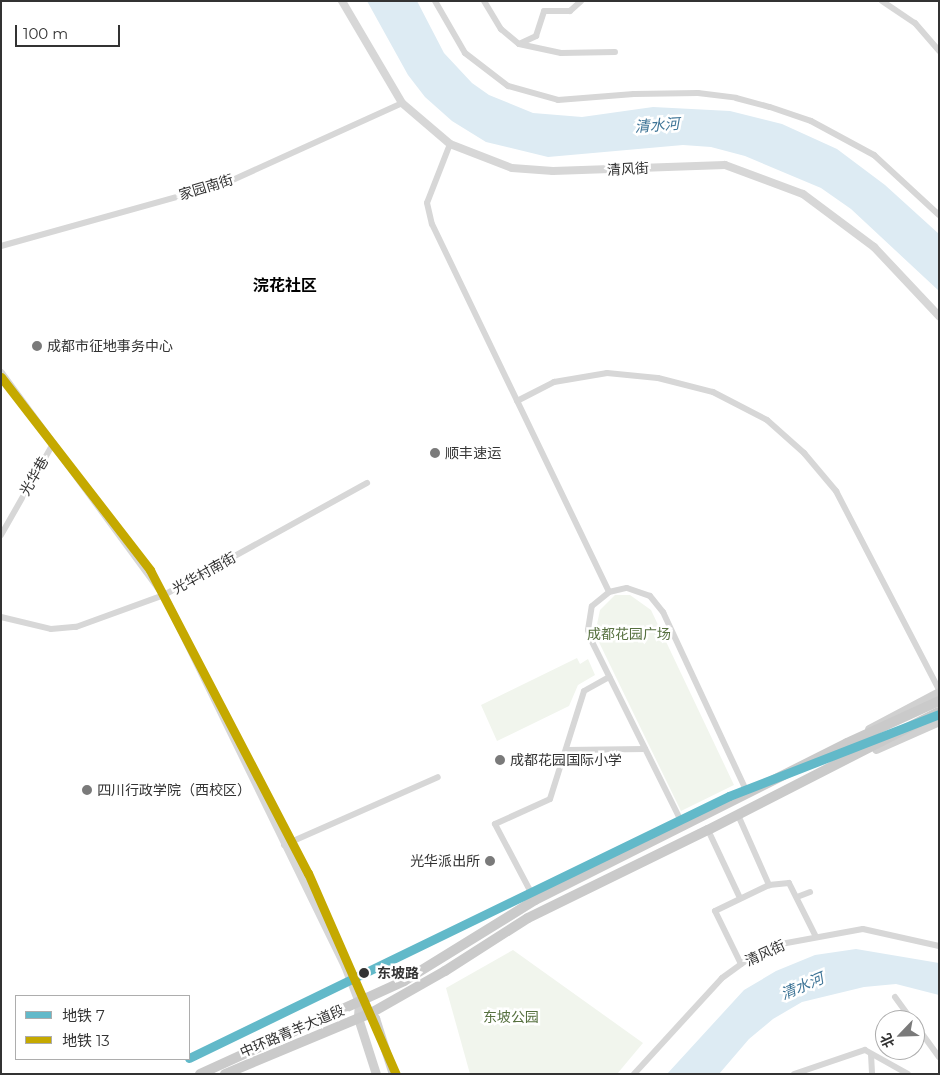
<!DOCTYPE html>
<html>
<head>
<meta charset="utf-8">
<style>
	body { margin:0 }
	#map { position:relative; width:940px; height:1075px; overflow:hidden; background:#fff; font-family:Montserrat,"Noto Sans SC",sans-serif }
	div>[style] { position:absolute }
	.green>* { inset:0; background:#f1f5ed }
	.water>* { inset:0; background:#ddebf3 }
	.minor>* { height:6px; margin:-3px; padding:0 3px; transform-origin:3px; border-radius:3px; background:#d7d7d7 }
	.tertiary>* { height:8px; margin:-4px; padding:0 4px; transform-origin:4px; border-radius:4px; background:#d7d7d7 }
	.secondary>* { height:9px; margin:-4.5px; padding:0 4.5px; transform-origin:4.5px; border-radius:4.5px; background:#d0d0d0 }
	.primary>* { height:10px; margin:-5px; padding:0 5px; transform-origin:5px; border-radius:5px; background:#cacaca }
	.metro-1>* { height:9px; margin:-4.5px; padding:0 4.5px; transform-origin:4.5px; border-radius:4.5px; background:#62b9c9 }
	.metro-2>* { height:9px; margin:-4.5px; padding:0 4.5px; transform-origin:4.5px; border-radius:4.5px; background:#c5a900 }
	.dots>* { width:14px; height:14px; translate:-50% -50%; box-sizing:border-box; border:2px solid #fff; border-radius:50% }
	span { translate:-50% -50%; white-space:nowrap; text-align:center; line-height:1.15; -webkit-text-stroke:5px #fff; paint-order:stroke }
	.street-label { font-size:14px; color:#333 }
	.poi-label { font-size:14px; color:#333 }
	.left { translate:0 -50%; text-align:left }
	.right { translate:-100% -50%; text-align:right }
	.park-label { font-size:14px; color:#56703f }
	.stop-label { font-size:14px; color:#333; font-weight:700 }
	.water-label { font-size:15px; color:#3f7597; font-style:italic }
	.quarter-label { font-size:16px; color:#000; font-weight:700 }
	.frame { position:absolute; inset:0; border:2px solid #333; pointer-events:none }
	.legend { position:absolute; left:15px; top:995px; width:175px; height:65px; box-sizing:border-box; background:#fff; border:1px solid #adadad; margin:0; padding:6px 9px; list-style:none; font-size:15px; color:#333 }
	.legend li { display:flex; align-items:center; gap:10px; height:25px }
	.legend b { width:25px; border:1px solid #adadad }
	.north { position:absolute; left:875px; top:1010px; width:50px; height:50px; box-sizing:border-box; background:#fff; border:1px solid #adadad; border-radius:50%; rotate:246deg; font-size:14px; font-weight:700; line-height:20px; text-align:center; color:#333 }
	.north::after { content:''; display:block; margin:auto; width:18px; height:22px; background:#7a7a7a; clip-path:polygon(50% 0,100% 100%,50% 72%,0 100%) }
	.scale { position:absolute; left:15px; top:25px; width:105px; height:22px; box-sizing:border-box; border:2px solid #333; border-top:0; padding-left:6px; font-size:15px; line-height:18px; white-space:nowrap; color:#333; -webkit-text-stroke:4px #fff; paint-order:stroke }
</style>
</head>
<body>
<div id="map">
	<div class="green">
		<div style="clip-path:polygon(615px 595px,630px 595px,651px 610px,734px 785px,681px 811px,595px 634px,600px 610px)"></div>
		<div style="clip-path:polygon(577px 658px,580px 664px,588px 659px,595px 675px,578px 685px,569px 706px,497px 741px,481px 705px)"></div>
		<div style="clip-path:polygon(513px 950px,643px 1043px,617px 1074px,470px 1074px,446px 988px)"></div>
	</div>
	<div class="water">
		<div style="clip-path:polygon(367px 1px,417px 1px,444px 53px,472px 83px,489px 95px,533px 113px,582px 117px,653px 107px,730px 111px,782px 124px,837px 149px,885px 185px,939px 234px,939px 291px,851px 209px,821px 188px,745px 156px,711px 147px,683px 145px,548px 157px,486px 142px,452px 121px,425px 97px,408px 75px)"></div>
		<div style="clip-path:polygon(856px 949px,939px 963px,939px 995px,896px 984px,864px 987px,802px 1002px,773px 1019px,749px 1039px,719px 1074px,667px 1074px,744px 990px,776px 971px,815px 955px)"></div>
	</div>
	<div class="minor">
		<div style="left:435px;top:1px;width:60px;rotate:60deg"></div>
		<div style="left:465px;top:53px;width:54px;rotate:37.5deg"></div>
		<div style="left:508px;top:86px;width:52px;rotate:15.6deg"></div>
		<div style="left:558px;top:100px;width:76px;rotate:-4.5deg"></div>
		<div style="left:634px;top:94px;width:64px;rotate:-0.9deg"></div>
		<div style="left:698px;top:93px;width:38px;rotate:7deg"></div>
		<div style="left:736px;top:98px;width:35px;rotate:15deg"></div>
		<div style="left:770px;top:107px;width:43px;rotate:18.9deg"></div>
		<div style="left:811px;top:121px;width:72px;rotate:28.4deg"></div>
		<div style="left:874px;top:155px;width:88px;rotate:42.7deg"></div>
		<div style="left:484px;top:1px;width:33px;rotate:59deg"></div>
		<div style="left:501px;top:29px;width:23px;rotate:40deg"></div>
		<div style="left:519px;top:44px;width:19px;rotate:-25deg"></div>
		<div style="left:536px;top:36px;width:26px;rotate:-72deg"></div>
		<div style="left:544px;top:11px;width:26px"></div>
		<div style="left:570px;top:11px;width:15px;rotate:-42deg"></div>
		<div style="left:882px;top:1px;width:40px;rotate:34deg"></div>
		<div style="left:915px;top:23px;width:37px;rotate:49deg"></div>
		<div style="left:519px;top:44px;width:43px;rotate:12.1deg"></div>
		<div style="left:561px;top:53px;width:54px;rotate:-1.1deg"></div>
		<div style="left:450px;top:144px;width:63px;rotate:111.3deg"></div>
		<div style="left:427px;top:203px;width:22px;rotate:77deg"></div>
		<div style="left:432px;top:224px;width:408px;rotate:64.3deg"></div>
		<div style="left:1px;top:246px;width:234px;rotate:-15.6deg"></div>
		<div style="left:226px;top:183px;width:193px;rotate:-24.4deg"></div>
		<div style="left:517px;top:401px;width:42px;rotate:-27.2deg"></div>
		<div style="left:554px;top:382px;width:54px;rotate:-9.6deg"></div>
		<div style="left:607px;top:373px;width:51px;rotate:5.6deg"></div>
		<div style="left:658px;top:378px;width:57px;rotate:14.3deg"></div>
		<div style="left:713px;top:392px;width:61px;rotate:27.4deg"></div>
		<div style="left:767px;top:420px;width:50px;rotate:41.7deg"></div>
		<div style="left:804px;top:453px;width:50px;rotate:49.9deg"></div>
		<div style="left:836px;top:491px;width:224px;rotate:62.6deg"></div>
		<div style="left:1px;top:535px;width:105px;rotate:-60.3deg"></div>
		<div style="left:1px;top:617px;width:51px;rotate:13.5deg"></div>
		<div style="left:51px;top:629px;width:25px;rotate:-5deg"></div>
		<div style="left:76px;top:627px;width:94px;rotate:-20deg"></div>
		<div style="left:164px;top:595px;width:232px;rotate:-28.9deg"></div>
		<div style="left:566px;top:750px;width:79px;rotate:-0.7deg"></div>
		<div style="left:738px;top:815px;width:77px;rotate:66.1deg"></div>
		<div style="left:684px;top:827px;width:209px;rotate:-116.4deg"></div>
		<div style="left:591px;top:640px;width:10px;rotate:-107deg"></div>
		<div style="left:588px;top:630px;width:24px;rotate:-81deg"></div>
		<div style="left:592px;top:606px;width:22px;rotate:-39deg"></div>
		<div style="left:609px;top:592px;width:18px;rotate:-13deg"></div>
		<div style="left:627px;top:588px;width:24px;rotate:19deg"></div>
		<div style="left:650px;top:596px;width:21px;rotate:51deg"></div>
		<div style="left:663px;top:612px;width:201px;rotate:65deg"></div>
		<div style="left:708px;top:830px;width:75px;rotate:64.8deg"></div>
		<div style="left:284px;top:845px;width:168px;rotate:-23.8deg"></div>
		<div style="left:797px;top:897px;width:14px;rotate:-21deg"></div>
		<div style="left:535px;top:900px;width:86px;rotate:-117.8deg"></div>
		<div style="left:495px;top:824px;width:60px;rotate:-24.4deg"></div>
		<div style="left:550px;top:799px;width:113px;rotate:-72.5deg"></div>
		<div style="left:584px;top:691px;width:29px;rotate:-29deg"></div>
		<div style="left:741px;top:964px;width:59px;rotate:-116.1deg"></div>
		<div style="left:715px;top:911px;width:60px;rotate:-25.7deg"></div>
		<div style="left:769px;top:885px;width:20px;rotate:-6deg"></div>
		<div style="left:789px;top:883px;width:60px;rotate:63.4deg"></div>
		<div style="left:895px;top:997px;width:29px;rotate:54deg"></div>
		<div style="left:915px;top:1024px;width:41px;rotate:54deg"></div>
		<div style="left:871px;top:1054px;width:20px;rotate:87deg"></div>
		<div style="left:634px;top:1074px;width:130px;rotate:-47.5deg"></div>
		<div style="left:722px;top:978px;width:36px;rotate:-36deg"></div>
		<div style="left:751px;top:957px;width:33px;rotate:-23deg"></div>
		<div style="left:781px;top:944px;width:83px;rotate:-10.4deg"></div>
		<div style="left:863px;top:929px;width:78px;rotate:12.6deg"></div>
		<div style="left:794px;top:1074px;width:75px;rotate:-18.7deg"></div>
		<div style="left:865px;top:1050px;width:49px;rotate:29.2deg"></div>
	</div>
	<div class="tertiary">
		<div style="left:342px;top:1px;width:118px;rotate:59.5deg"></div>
		<div style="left:402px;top:103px;width:63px;rotate:40.5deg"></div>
		<div style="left:450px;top:144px;width:66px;rotate:21.2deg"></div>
		<div style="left:512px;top:168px;width:41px;rotate:4.2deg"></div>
		<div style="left:553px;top:171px;width:172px;rotate:-2deg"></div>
		<div style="left:725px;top:165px;width:83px;rotate:20.4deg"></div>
		<div style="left:803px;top:194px;width:89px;rotate:36.7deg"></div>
		<div style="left:874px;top:247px;width:95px;rotate:46.7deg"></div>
		<div style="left:1px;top:373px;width:275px;rotate:53.7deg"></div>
		<div style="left:164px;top:595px;width:413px;rotate:64deg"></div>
		<div style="left:345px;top:966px;width:39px;rotate:69deg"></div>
	</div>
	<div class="secondary">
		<div style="left:869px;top:729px;width:79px;rotate:-27.9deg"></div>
		<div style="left:876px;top:749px;width:69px;rotate:-24deg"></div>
		<div style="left:359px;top:1002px;width:23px;rotate:45deg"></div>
		<div style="left:375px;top:1018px;width:59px;rotate:72.2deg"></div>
		<div style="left:359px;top:1002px;width:16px;rotate:94deg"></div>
		<div style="left:358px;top:1018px;width:59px;rotate:72.2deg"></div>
	</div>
	<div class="primary">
		<div style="left:200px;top:1074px;width:224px;rotate:-24.5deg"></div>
		<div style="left:404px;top:981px;width:154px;rotate:-31.7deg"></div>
		<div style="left:535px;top:900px;width:349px;rotate:-26.7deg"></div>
		<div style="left:847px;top:743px;width:101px;rotate:-24.5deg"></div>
		<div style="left:225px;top:1074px;width:158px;rotate:-22.7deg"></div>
		<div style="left:371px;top:1013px;width:85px;rotate:-29.6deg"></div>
		<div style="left:445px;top:971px;width:98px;rotate:-32.6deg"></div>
		<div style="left:528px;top:918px;width:200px;rotate:-26.1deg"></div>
		<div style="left:708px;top:830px;width:259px;rotate:-27.1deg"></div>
	</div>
	<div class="metro-1">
		<div style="left:189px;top:1058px;width:600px;rotate:-25.88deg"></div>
		<div style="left:729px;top:796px;width:225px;rotate:-21.3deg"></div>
	</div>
	<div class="metro-2">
		<div style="left:1px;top:377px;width:244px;rotate:52.3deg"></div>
		<div style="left:150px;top:570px;width:342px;rotate:62.5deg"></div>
		<div style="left:308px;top:873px;width:219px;rotate:66.4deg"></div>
	</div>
	<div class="dots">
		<div style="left:37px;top:346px;background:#7a7a7a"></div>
		<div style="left:435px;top:453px;background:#7a7a7a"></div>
		<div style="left:500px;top:760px;background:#7a7a7a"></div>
		<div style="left:87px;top:790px;background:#7a7a7a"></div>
		<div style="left:490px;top:861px;background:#7a7a7a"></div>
		<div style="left:364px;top:973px;background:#333"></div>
	</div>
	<div class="street-label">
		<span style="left:628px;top:169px;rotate:-3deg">清风街</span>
		<span style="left:206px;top:187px;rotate:-17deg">家园南街</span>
		<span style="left:34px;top:476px;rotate:-60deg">光华巷</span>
		<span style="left:204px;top:573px;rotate:-29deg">光华村南街</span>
		<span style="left:765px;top:953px;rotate:-25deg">清风街</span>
		<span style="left:292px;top:1031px;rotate:-23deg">中环路青羊大道段</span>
	</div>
	<div class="poi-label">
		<span class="left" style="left:47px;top:346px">成都市征地事务中心</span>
		<span class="left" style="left:445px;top:453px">顺丰速运</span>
		<span class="left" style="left:510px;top:760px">成都花园国际小学</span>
		<span class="left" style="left:97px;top:790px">四川行政学院（西校区）</span>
		<span class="right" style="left:480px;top:861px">光华派出所</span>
	</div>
	<div class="park-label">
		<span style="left:629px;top:634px">成都花园广场</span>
		<span style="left:511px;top:1017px">东坡公园</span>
	</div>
	<div class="stop-label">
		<span class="left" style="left:377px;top:973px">东坡路</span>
	</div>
	<div class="water-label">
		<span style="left:657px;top:125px;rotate:-4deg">清水河</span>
		<span style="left:802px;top:986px;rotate:-23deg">清水河</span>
	</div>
	<div class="quarter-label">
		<span style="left:285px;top:286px">浣花社区</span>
	</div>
	<div class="frame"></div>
	<ul class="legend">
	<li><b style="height:6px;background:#62b9c9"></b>地铁 7</li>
	<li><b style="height:6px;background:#c5a900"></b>地铁 13</li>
	</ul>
	<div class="north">北</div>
	<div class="scale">100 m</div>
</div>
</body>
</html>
